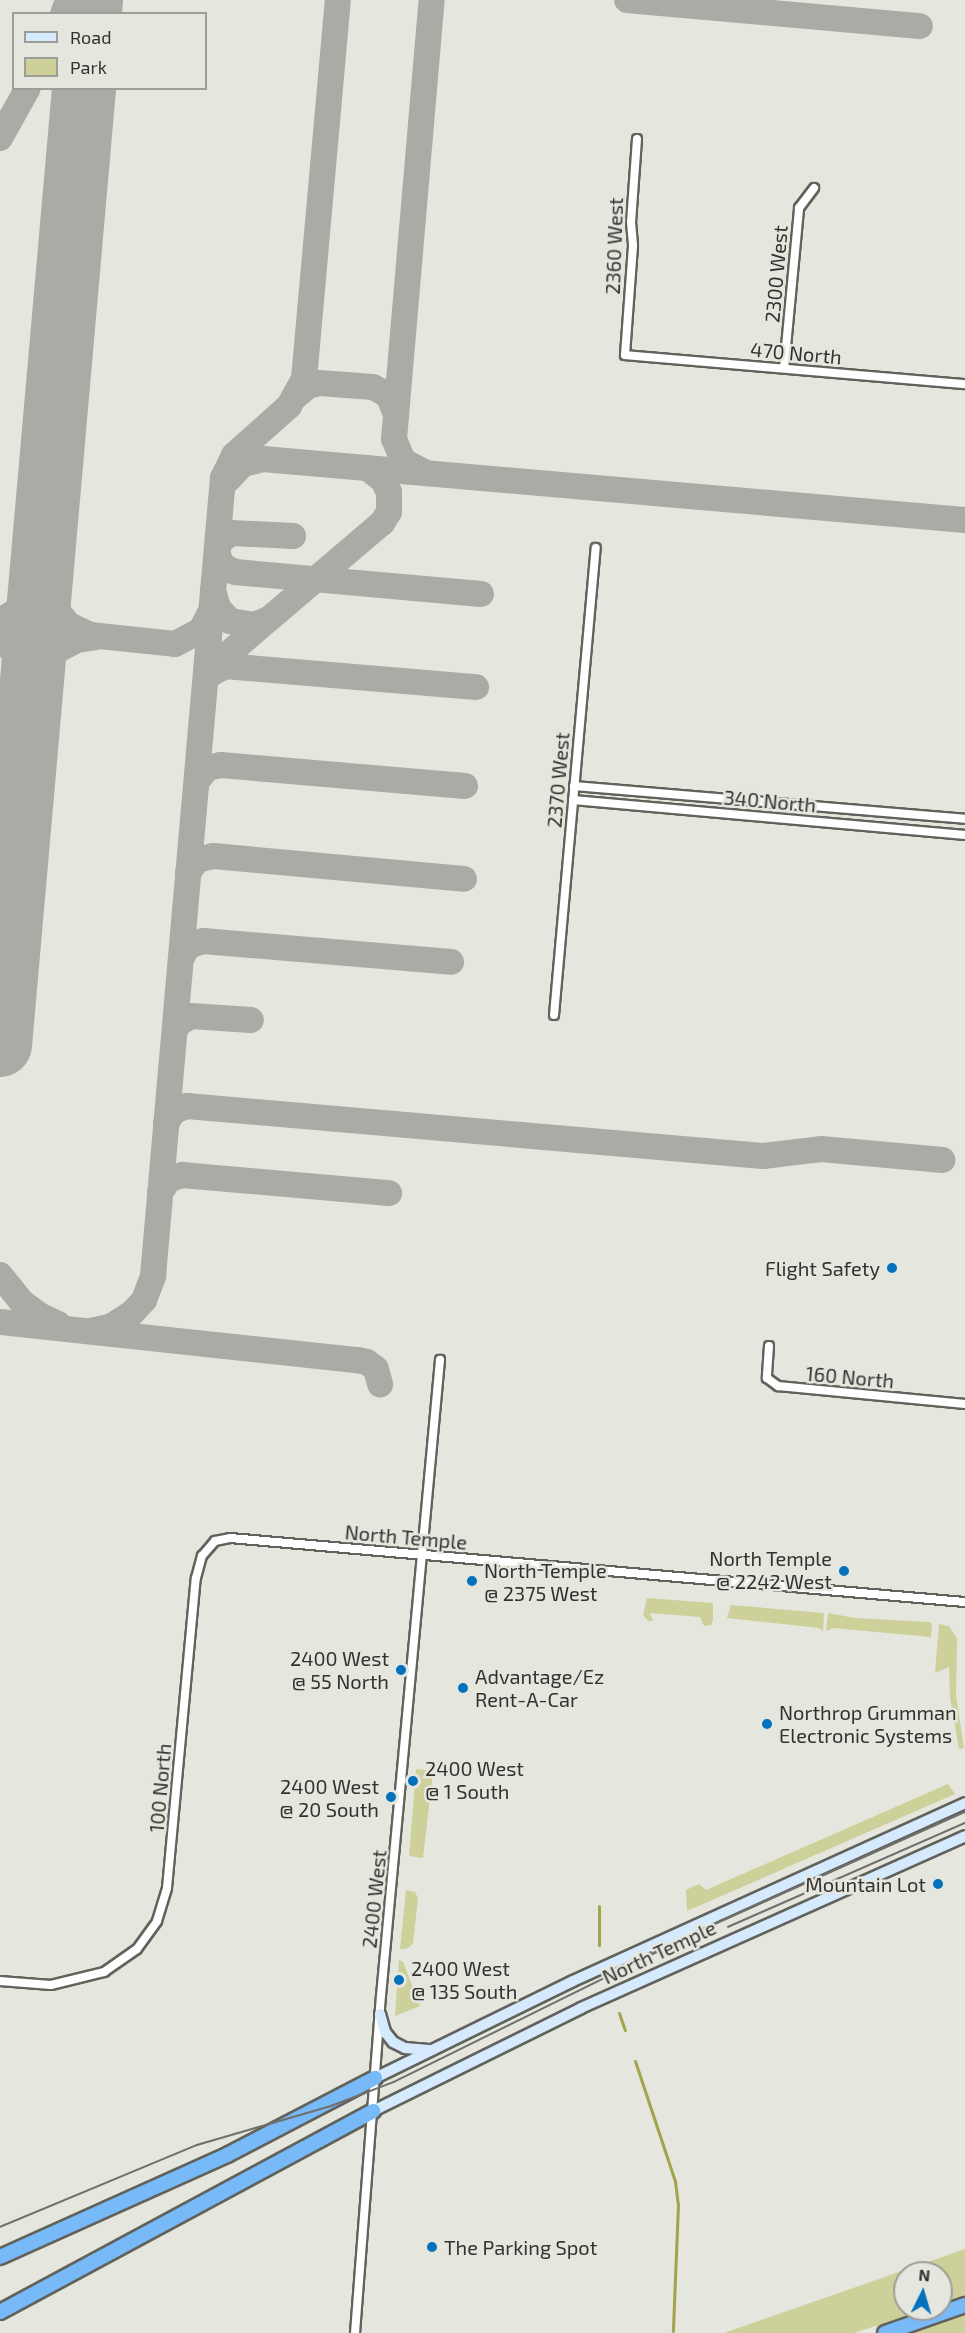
<!DOCTYPE html>
<html>
<head>
<meta charset="utf-8">
<style>
	body { margin:0 }
	#map { position:relative; width:965px; height:2333px; overflow:hidden; background:#e5e6de; font-family:"Exo 2",sans-serif }
	div>[style] { position:absolute }
	.green>* { inset:0; background:#ced099 }
	.stream>* { height:3px; margin:-1.5px; padding:0 1.5px; transform-origin:1.5px; border-radius:1.5px; background:#a2a44c }
	.taxiway>* { height:26px; margin:-13px; padding:0 13px; transform-origin:13px; border-radius:13px; background:#aaaba4 }
	.runway>* { height:64px; margin:-32px; padding:0 32px; transform-origin:32px; border-radius:32px; background:#aaaba4 }
	.roads { filter:drop-shadow(2px 0 #61625b) drop-shadow(-2px 0 #61625b) drop-shadow(0 2px #61625b) drop-shadow(0 -2px #61625b) }
	.minor>* { height:8px; margin:-4px; padding:0 4px; transform-origin:4px; border-radius:4px; background:#fff }
	.secondary>* { height:10px; margin:-5px; padding:0 5px; transform-origin:5px; border-radius:5px; background:#d6eafd }
	.motorway>* { height:14px; margin:-7px; padding:0 7px; transform-origin:7px; border-radius:7px; background:#78b9f7 }
	.tram>* { height:1.5px; margin:-0.75px; padding:0 0.75px; transform-origin:0.75px; border-radius:0.75px; background:#6f706b }
	.dots>* { width:16px; height:16px; translate:-50% -50%; box-sizing:border-box; border:3px solid #e5e6de; border-radius:50% }
	span { translate:-50% -50%; white-space:nowrap; text-align:center; line-height:1.15; -webkit-text-stroke:5px #e5e6de; paint-order:stroke }
	.street-label { font-size:20px; color:#32322f }
	.poi-label { font-size:20px; color:#32322f }
	.right { translate:-100% -50%; text-align:right }
	.left { translate:0 -50%; text-align:left }
	.legend { position:absolute; left:12px; top:12px; width:195px; height:78px; box-sizing:border-box; background:#e5e6de; border:2px solid #9d9e98; margin:0; padding:8px 10px; list-style:none; font-size:18px; color:#32322f }
	.legend li { display:flex; align-items:center; gap:12px; height:30px }
	.legend b { width:30px; border:2px solid #9d9e98 }
	.north { position:absolute; left:893px; top:2261px; width:60px; height:60px; box-sizing:border-box; background:#e5e6de; border:2px solid #9d9e98; border-radius:50%; rotate:5deg; font-size:16px; font-weight:700; line-height:24px; text-align:center; color:#32322f }
	.north::after { content:''; display:block; margin:auto; width:21px; height:27px; background:#0471bc; clip-path:polygon(50% 0,100% 100%,50% 72%,0 100%) }
</style>
</head>
<body>
<div id="map">
	<div class="green">
		<div style="clip-path:polygon(647px 1598px,713px 1603px,713px 1621px,711px 1625px,704px 1626px,700px 1617px,650px 1613px,653px 1621px,648px 1621px,643px 1615px)"></div>
		<div style="clip-path:polygon(731px 1605px,824px 1613px,823px 1631px,819px 1628px,727px 1618px)"></div>
		<div style="clip-path:polygon(828px 1613px,855px 1618px,930px 1622px,932px 1624px,931px 1637px,834px 1628px,826px 1631px)"></div>
		<div style="clip-path:polygon(939px 1624px,949px 1626px,957px 1638px,956px 1695px,964px 1748px,959px 1749px,950px 1697px,949px 1667px,935px 1673px)"></div>
		<div style="clip-path:polygon(416px 1769px,433px 1771px,423px 1858px,409px 1856px)"></div>
		<div style="clip-path:polygon(948px 1784px,955px 1794px,687px 1911px,686px 1890px,699px 1884px,706px 1890px)"></div>
		<div style="clip-path:polygon(406px 1890px,415px 1892px,418px 1898px,413px 1944px,406px 1949px,400px 1949px)"></div>
		<div style="clip-path:polygon(399px 1960px,403px 1962px,420px 2006px,395px 2016px)"></div>
		<div style="clip-path:polygon(965px 2249px,965px 2296px,954px 2300px,941px 2305px,941px 2273px,905px 2273px,905px 2309px,928px 2309px,854px 2333px,724px 2333px)"></div>
		<div style="clip-path:polygon(965px 2312px,965px 2333px,905px 2333px,939px 2322px)"></div>
	</div>
	<div class="stream">
		<div style="left:599px;top:1945px;width:39px;rotate:-90deg"></div>
		<div style="left:619px;top:2013px;width:18px;rotate:71deg"></div>
		<div style="left:635px;top:2061px;width:126px;rotate:71.6deg"></div>
		<div style="left:675px;top:2181px;width:23px;rotate:83deg"></div>
		<div style="left:678px;top:2204px;width:127px;rotate:92.3deg"></div>
	</div>
	<div class="taxiway">
		<div style="left:627px;top:0;width:294px;rotate:5.1deg"></div>
		<div style="left:63px;top:14px;width:15px;rotate:-70deg"></div>
		<div style="left:0;top:138px;width:57px;rotate:-60.8deg"></div>
		<div style="left:296px;top:396px;width:16px;rotate:-40deg"></div>
		<div style="left:308px;top:386px;width:11px;rotate:-15deg"></div>
		<div style="left:319px;top:383px;width:54px;rotate:4.2deg"></div>
		<div style="left:373px;top:387px;width:17px;rotate:28deg"></div>
		<div style="left:388px;top:395px;width:21px;rotate:67deg"></div>
		<div style="left:424px;top:472px;width:24px;rotate:-152deg"></div>
		<div style="left:403px;top:461px;width:24px;rotate:-112deg"></div>
		<div style="left:394px;top:439px;width:441px;rotate:-85.1deg"></div>
		<div style="left:227px;top:481px;width:23px;rotate:-47deg"></div>
		<div style="left:243px;top:464px;width:21px;rotate:-14deg"></div>
		<div style="left:263px;top:459px;width:705px;rotate:4.97deg"></div>
		<div style="left:293px;top:536px;width:62px;rotate:-177.2deg"></div>
		<div style="left:231px;top:533px;width:16px;rotate:142deg"></div>
		<div style="left:218px;top:543px;width:13px;rotate:90deg"></div>
		<div style="left:218px;top:556px;width:11px;rotate:63deg"></div>
		<div style="left:223px;top:566px;width:13px;rotate:27deg"></div>
		<div style="left:235px;top:572px;width:247px;rotate:5.1deg"></div>
		<div style="left:43px;top:556px;width:31px;rotate:88deg"></div>
		<div style="left:44px;top:587px;width:21px;rotate:65deg"></div>
		<div style="left:53px;top:606px;width:25px;rotate:50deg"></div>
		<div style="left:69px;top:625px;width:23px;rotate:25deg"></div>
		<div style="left:90px;top:635px;width:85px;rotate:6deg"></div>
		<div style="left:175px;top:644px;width:30px;rotate:-28deg"></div>
		<div style="left:201px;top:630px;width:21px;rotate:-62deg"></div>
		<div style="left:213px;top:590px;width:19px;rotate:74deg"></div>
		<div style="left:218px;top:608px;width:18px;rotate:47deg"></div>
		<div style="left:230px;top:621px;width:24px;rotate:9deg"></div>
		<div style="left:254px;top:625px;width:14px;rotate:-21deg"></div>
		<div style="left:0;top:621px;width:19px;rotate:-32deg"></div>
		<div style="left:16px;top:611px;width:18px;rotate:-47deg"></div>
		<div style="left:28px;top:598px;width:35px;rotate:-68deg"></div>
		<div style="left:0;top:637px;width:30px;rotate:48deg"></div>
		<div style="left:20px;top:659px;width:17px;rotate:65deg"></div>
		<div style="left:27px;top:674px;width:20px;rotate:79deg"></div>
		<div style="left:209px;top:675px;width:18px;rotate:-29deg"></div>
		<div style="left:225px;top:666px;width:252px;rotate:4.8deg"></div>
		<div style="left:207px;top:678px;width:24px;rotate:-52deg"></div>
		<div style="left:222px;top:659px;width:210px;rotate:-40.4deg"></div>
		<div style="left:382px;top:523px;width:13px;rotate:-58deg"></div>
		<div style="left:389px;top:512px;width:20px;rotate:-90deg"></div>
		<div style="left:389px;top:492px;width:13px;rotate:-117deg"></div>
		<div style="left:383px;top:480px;width:20px;rotate:-143deg"></div>
		<div style="left:31px;top:694px;width:25px;rotate:-69deg"></div>
		<div style="left:40px;top:671px;width:26px;rotate:-51deg"></div>
		<div style="left:56px;top:651px;width:24px;rotate:-28deg"></div>
		<div style="left:77px;top:640px;width:20px;rotate:-9deg"></div>
		<div style="left:197px;top:781px;width:16px;rotate:-52deg"></div>
		<div style="left:207px;top:768px;width:14px;rotate:-12deg"></div>
		<div style="left:221px;top:765px;width:245px;rotate:4.9deg"></div>
		<div style="left:188px;top:873px;width:16px;rotate:-55deg"></div>
		<div style="left:197px;top:860px;width:16px;rotate:-14deg"></div>
		<div style="left:213px;top:856px;width:252px;rotate:5.2deg"></div>
		<div style="left:181px;top:959px;width:15px;rotate:-62deg"></div>
		<div style="left:188px;top:946px;width:16px;rotate:-18deg"></div>
		<div style="left:203px;top:941px;width:249px;rotate:4.8deg"></div>
		<div style="left:175px;top:1030px;width:8px;rotate:-60deg"></div>
		<div style="left:179px;top:1023px;width:14px;rotate:-30deg"></div>
		<div style="left:191px;top:1016px;width:60px;rotate:3.8deg"></div>
		<div style="left:166px;top:1123px;width:14px;rotate:-56deg"></div>
		<div style="left:174px;top:1111px;width:14px;rotate:-21deg"></div>
		<div style="left:187px;top:1106px;width:578px;rotate:4.96deg"></div>
		<div style="left:763px;top:1156px;width:58px;rotate:-6.9deg"></div>
		<div style="left:821px;top:1149px;width:122px;rotate:5.2deg"></div>
		<div style="left:160px;top:1193px;width:15px;rotate:-58deg"></div>
		<div style="left:168px;top:1180px;width:15px;rotate:-20deg"></div>
		<div style="left:182px;top:1175px;width:208px;rotate:5deg"></div>
		<div style="left:0;top:1275px;width:36px;rotate:51deg"></div>
		<div style="left:23px;top:1303px;width:22px;rotate:36deg"></div>
		<div style="left:41px;top:1316px;width:19px;rotate:25deg"></div>
		<div style="left:0;top:1322px;width:360px;rotate:6.1deg"></div>
		<div style="left:358px;top:1360px;width:9px;rotate:13deg"></div>
		<div style="left:367px;top:1362px;width:11px;rotate:38deg"></div>
		<div style="left:376px;top:1369px;width:16px;rotate:75deg"></div>
		<div style="left:91px;top:1331px;width:22px;rotate:-13deg"></div>
		<div style="left:112px;top:1326px;width:24px;rotate:-33deg"></div>
		<div style="left:132px;top:1313px;width:18px;rotate:-47deg"></div>
		<div style="left:144px;top:1300px;width:26px;rotate:-69deg"></div>
		<div style="left:153px;top:1276px;width:801px;rotate:-84.99deg"></div>
		<div style="left:223px;top:478px;width:25px;rotate:-64deg"></div>
		<div style="left:234px;top:455px;width:74px;rotate:-41.7deg"></div>
		<div style="left:289px;top:406px;width:31px;rotate:-61deg"></div>
		<div style="left:304px;top:379px;width:381px;rotate:-84.9deg"></div>
	</div>
	<div class="runway">
		<div style="left:90px;top:14px;width:14px;rotate:-86deg"></div>
		<div style="left:0;top:1045px;width:961px;rotate:-84.98deg"></div>
	</div>
	<div class="roads">
		<div class="minor">
			<div style="left:637px;top:139px;width:83px;rotate:94.1deg"></div>
			<div style="left:631px;top:222px;width:24px;rotate:85deg"></div>
			<div style="left:633px;top:246px;width:109px;rotate:94.2deg"></div>
			<div style="left:625px;top:355px;width:341px;rotate:4.9deg"></div>
			<div style="left:784px;top:368px;width:161px;rotate:-84.6deg"></div>
			<div style="left:799px;top:208px;width:25px;rotate:-53deg"></div>
			<div style="left:574px;top:786px;width:392px;rotate:4.8deg"></div>
			<div style="left:573px;top:800px;width:394px;rotate:5.1deg"></div>
			<div style="left:554px;top:1015px;width:469px;rotate:-84.9deg"></div>
			<div style="left:769px;top:1346px;width:32px;rotate:94deg"></div>
			<div style="left:767px;top:1378px;width:14px;rotate:36deg"></div>
			<div style="left:778px;top:1386px;width:188px;rotate:5.5deg"></div>
			<div style="left:0;top:1981px;width:51px;rotate:4.5deg"></div>
			<div style="left:51px;top:1985px;width:55px;rotate:-13.8deg"></div>
			<div style="left:104px;top:1972px;width:40px;rotate:-34.9deg"></div>
			<div style="left:137px;top:1949px;width:34px;rotate:-54deg"></div>
			<div style="left:157px;top:1921px;width:34px;rotate:-73deg"></div>
			<div style="left:167px;top:1888px;width:311px;rotate:-84.7deg"></div>
			<div style="left:196px;top:1578px;width:23px;rotate:-75deg"></div>
			<div style="left:202px;top:1556px;width:20px;rotate:-49deg"></div>
			<div style="left:215px;top:1541px;width:15px;rotate:-11deg"></div>
			<div style="left:230px;top:1538px;width:738px;rotate:4.98deg"></div>
			<div style="left:355px;top:2333px;width:338px;rotate:-85.6deg"></div>
			<div style="left:381px;top:1996px;width:639px;rotate:-84.7deg"></div>
		</div>
		<div class="secondary">
			<div style="left:380px;top:2014px;width:19px;rotate:74deg"></div>
			<div style="left:385px;top:2032px;width:13px;rotate:51deg"></div>
			<div style="left:393px;top:2042px;width:13px;rotate:27deg"></div>
			<div style="left:405px;top:2048px;width:24px;rotate:5deg"></div>
			<div style="left:375px;top:2078px;width:220px;rotate:-26.1deg"></div>
			<div style="left:573px;top:1981px;width:431px;rotate:-24.4deg"></div>
			<div style="left:373px;top:2111px;width:232px;rotate:-26.3deg"></div>
			<div style="left:581px;top:2008px;width:421px;rotate:-24.1deg"></div>
		</div>
		<div class="motorway">
			<div style="left:0;top:2257px;width:249px;rotate:-24.2deg"></div>
			<div style="left:227px;top:2155px;width:167px;rotate:-27.5deg"></div>
			<div style="left:0;top:2312px;width:424px;rotate:-28.3deg"></div>
			<div style="left:885px;top:2333px;width:85px;rotate:-19.3deg"></div>
		</div>
	</div>
	<div class="tram">
		<div style="left:728px;top:1927px;width:259px;rotate:-23.7deg"></div>
		<div style="left:0;top:2227px;width:213px;rotate:-22.6deg"></div>
		<div style="left:197px;top:2145px;width:140px;rotate:-16.2deg"></div>
		<div style="left:331px;top:2106px;width:67px;rotate:-20.9deg"></div>
		<div style="left:394px;top:2082px;width:343px;rotate:-26.3deg"></div>
		<div style="left:701px;top:1930px;width:289px;rotate:-24.1deg"></div>
	</div>
	<div class="dots">
		<div style="left:892px;top:1268px;background:#0471bc"></div>
		<div style="left:844px;top:1571px;background:#0471bc"></div>
		<div style="left:472px;top:1581px;background:#0471bc"></div>
		<div style="left:401px;top:1670px;background:#0471bc"></div>
		<div style="left:463px;top:1688px;background:#0471bc"></div>
		<div style="left:767px;top:1724px;background:#0471bc"></div>
		<div style="left:413px;top:1781px;background:#0471bc"></div>
		<div style="left:391px;top:1797px;background:#0471bc"></div>
		<div style="left:938px;top:1884px;background:#0471bc"></div>
		<div style="left:399px;top:1980px;background:#0471bc"></div>
		<div style="left:432px;top:2247px;background:#0471bc"></div>
	</div>
	<div class="street-label">
		<span style="left:614px;top:246px;rotate:-88deg">2360 West</span>
		<span style="left:776px;top:274px;rotate:-85deg">2300 West</span>
		<span style="left:796px;top:353px;rotate:5deg">470 North</span>
		<span style="left:558px;top:780px;rotate:-85deg">2370 West</span>
		<span style="left:770px;top:801px;rotate:5deg">340 North</span>
		<span style="left:850px;top:1377px;rotate:5deg">160 North</span>
		<span style="left:406px;top:1537px;rotate:5deg">North Temple</span>
		<span style="left:160px;top:1788px;rotate:-85deg">100 North</span>
		<span style="left:374px;top:1899px;rotate:-84deg">2400 West</span>
		<span style="left:659px;top:1952px;rotate:-25deg">North Temple</span>
	</div>
	<div class="poi-label">
		<span class="right" style="left:880px;top:1268px">Flight Safety</span>
		<span class="right" style="left:832px;top:1570px">North Temple<br>@ 2242 West</span>
		<span class="left" style="left:484px;top:1582px">North Temple<br>@ 2375 West</span>
		<span class="right" style="left:389px;top:1670px">2400 West<br>@ 55 North</span>
		<span class="left" style="left:475px;top:1688px">Advantage/Ez<br>Rent-A-Car</span>
		<span class="left" style="left:779px;top:1724px">Northrop Grumman<br>Electronic Systems</span>
		<span class="left" style="left:425px;top:1780px">2400 West<br>@ 1 South</span>
		<span class="right" style="left:379px;top:1798px">2400 West<br>@ 20 South</span>
		<span class="right" style="left:926px;top:1884px">Mountain Lot</span>
		<span class="left" style="left:411px;top:1980px">2400 West<br>@ 135 South</span>
		<span class="left" style="left:444px;top:2247px">The Parking Spot</span>
	</div>
	<ul class="legend">
	<li><b style="height:8px;background:#d6eafd"></b>Road</li>
	<li><b style="height:16px;background:#ced099"></b>Park</li>
	</ul>
	<div class="north">N</div>
</div>
</body>
</html>
